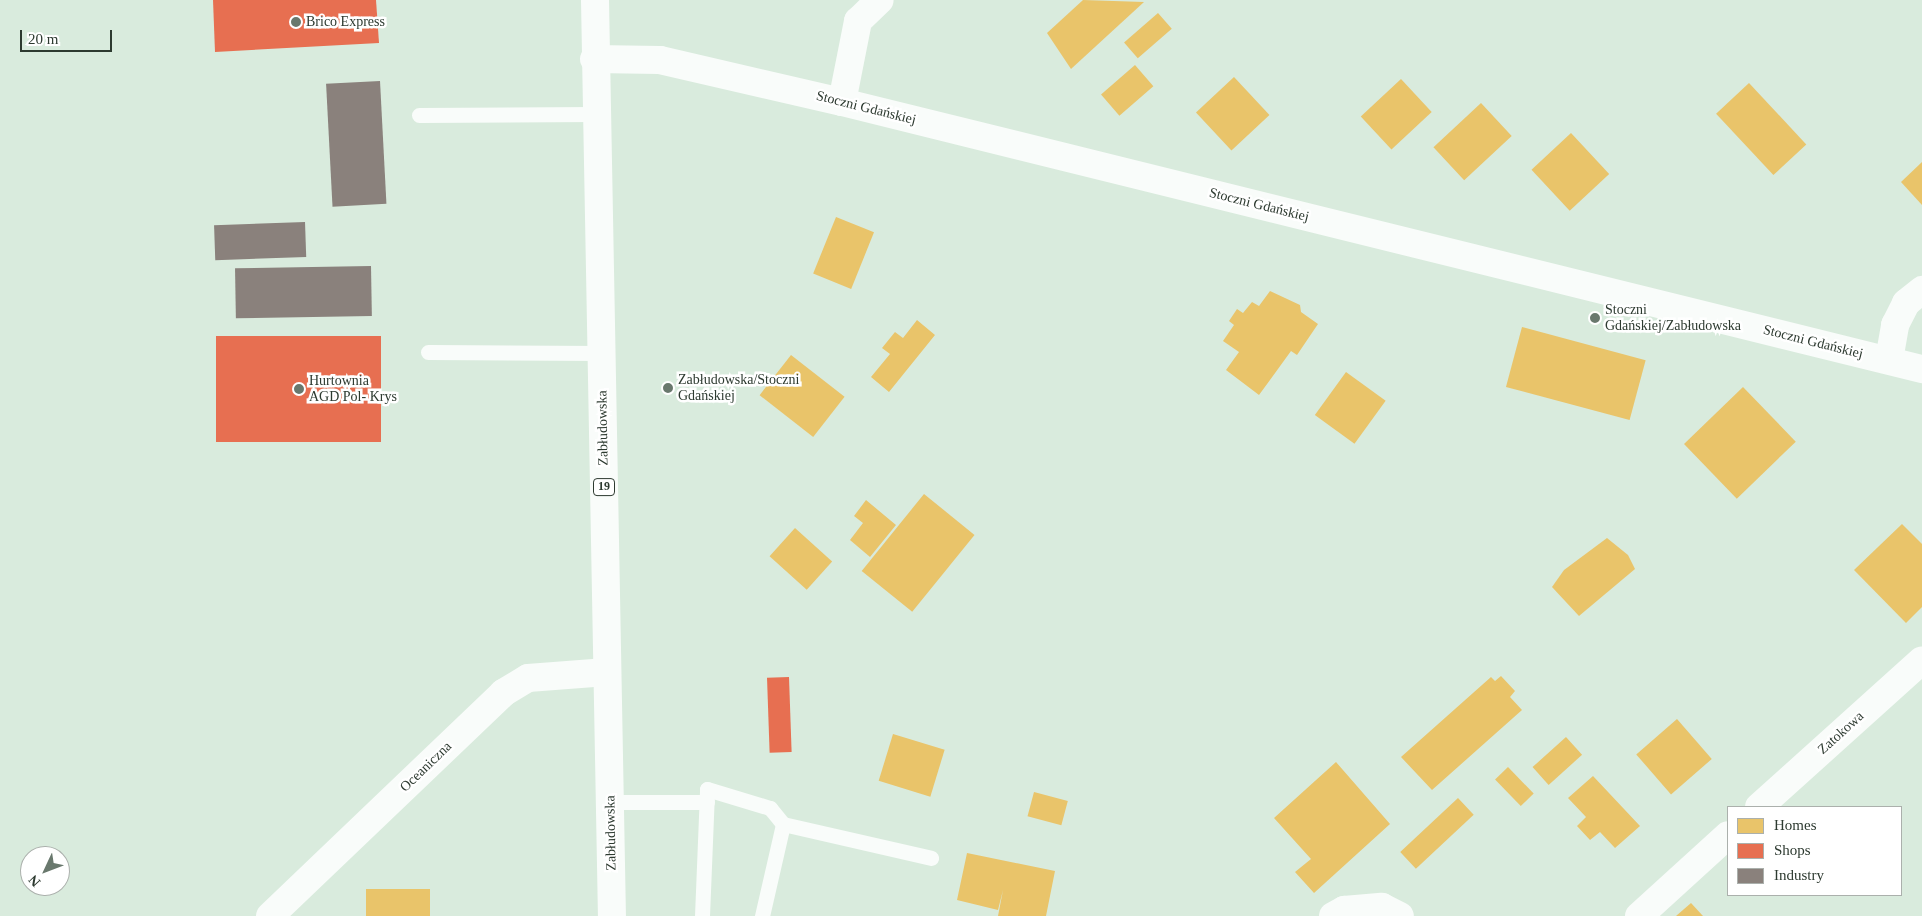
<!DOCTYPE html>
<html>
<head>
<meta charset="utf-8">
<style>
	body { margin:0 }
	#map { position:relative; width:1922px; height:916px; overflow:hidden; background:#d9ebdd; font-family:Georgia,serif }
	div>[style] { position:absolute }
	.homes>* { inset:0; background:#e9c46a; transform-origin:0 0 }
	.shops>* { inset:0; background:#e76f51; transform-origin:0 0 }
	.industry>* { inset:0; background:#8a817c; transform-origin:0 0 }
	.service>* { height:15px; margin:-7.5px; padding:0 7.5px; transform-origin:7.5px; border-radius:7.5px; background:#f9fcfa }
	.minor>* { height:28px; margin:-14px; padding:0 14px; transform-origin:14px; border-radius:14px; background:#f9fcfa }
	.tertiary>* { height:28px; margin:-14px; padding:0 14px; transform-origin:14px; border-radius:14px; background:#f9fcfa }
	.trunk>* { height:28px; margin:-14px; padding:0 14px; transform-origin:14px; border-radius:14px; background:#f9fcfa }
	.dots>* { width:14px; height:14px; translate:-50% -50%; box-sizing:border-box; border:2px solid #fff; border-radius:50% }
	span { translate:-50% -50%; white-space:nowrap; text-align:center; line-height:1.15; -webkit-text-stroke:5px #fff; paint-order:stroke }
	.shield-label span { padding:1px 4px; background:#fff; border:1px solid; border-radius:4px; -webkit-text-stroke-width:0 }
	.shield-label { font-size:12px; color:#2d3a30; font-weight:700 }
	.poi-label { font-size:14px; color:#2d3a30 }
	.left { translate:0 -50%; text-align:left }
	.street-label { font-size:14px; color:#2d3a30 }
	.legend { position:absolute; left:1727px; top:806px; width:175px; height:90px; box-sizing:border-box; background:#fff; border:1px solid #abb0ac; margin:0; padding:6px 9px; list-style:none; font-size:15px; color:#2d3a30 }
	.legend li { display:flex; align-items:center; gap:10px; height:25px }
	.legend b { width:25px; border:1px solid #abb0ac }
	.north { position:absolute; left:20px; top:846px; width:50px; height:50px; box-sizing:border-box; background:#fff; border:1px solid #abb0ac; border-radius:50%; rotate:227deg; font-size:14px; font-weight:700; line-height:20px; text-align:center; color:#2d3a30 }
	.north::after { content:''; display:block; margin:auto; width:18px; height:22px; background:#69786d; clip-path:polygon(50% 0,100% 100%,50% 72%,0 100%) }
	.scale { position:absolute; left:20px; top:30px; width:92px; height:22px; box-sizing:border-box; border:2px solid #2d3a30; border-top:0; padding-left:6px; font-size:15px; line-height:18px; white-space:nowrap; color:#2d3a30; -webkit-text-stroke:4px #fff; paint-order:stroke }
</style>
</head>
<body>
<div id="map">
	<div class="homes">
		<div style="clip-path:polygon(1083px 0,1144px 2px,1071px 69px,1047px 33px)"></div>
		<div style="left:1158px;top:13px;width:21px;height:45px;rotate:49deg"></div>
		<div style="left:1135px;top:65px;width:28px;height:45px;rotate:49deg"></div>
		<div style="left:1234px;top:77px;width:52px;height:52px;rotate:47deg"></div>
		<div style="left:1401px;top:79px;width:45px;height:55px;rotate:47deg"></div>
		<div style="left:1749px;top:83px;width:84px;height:45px;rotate:47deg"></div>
		<div style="left:1481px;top:103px;width:45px;height:65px;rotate:47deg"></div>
		<div style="left:1571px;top:133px;width:56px;height:54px;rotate:47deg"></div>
		<div style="clip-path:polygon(1922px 162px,1922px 205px,1901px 182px)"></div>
		<div style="left:836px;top:217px;width:41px;height:61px;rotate:22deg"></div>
		<div style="clip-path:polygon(1270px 291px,1300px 305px,1301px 312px,1318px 324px,1297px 355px,1291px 351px,1259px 395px,1226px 370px,1239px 352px,1223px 341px,1234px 325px,1229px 321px,1237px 309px,1243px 313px,1252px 302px,1259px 306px)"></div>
		<div style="clip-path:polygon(917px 320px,935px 335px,889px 392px,871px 377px,890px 354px,882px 348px,895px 332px,903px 338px)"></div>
		<div style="left:1522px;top:327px;width:128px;height:62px;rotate:15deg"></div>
		<div style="left:791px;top:355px;width:68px;height:51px;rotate:38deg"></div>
		<div style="left:1346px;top:372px;width:49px;height:53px;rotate:36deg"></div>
		<div style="left:1743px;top:387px;width:76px;height:82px;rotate:46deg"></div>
		<div style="left:924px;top:494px;width:65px;height:99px;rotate:39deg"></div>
		<div style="clip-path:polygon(866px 500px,896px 525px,870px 557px,850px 540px,863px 523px,854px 516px)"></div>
		<div style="clip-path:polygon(1902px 524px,1922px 544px,1922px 607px,1906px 623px,1854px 570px)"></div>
		<div style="left:795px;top:528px;width:50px;height:38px;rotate:42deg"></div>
		<div style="clip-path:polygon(1607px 538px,1628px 555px,1635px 569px,1579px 616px,1552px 587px,1564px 570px)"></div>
		<div style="clip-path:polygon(1501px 676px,1515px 691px,1510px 697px,1522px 710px,1432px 790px,1401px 757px,1491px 677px,1495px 681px)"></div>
		<div style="left:1677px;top:719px;width:53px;height:54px;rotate:49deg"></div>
		<div style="left:893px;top:734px;width:54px;height:49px;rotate:17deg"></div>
		<div style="left:1566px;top:737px;width:24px;height:45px;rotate:48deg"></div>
		<div style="clip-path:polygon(1336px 762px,1390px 824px,1314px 893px,1295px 872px,1311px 859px,1274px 818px)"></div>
		<div style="left:1508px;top:767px;width:37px;height:18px;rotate:46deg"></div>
		<div style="clip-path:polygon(1593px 776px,1640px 826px,1615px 848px,1600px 832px,1590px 840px,1577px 826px,1586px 817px,1568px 798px)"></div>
		<div style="left:1034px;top:792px;width:35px;height:25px;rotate:15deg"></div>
		<div style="left:1458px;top:798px;width:23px;height:79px;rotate:47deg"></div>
		<div style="clip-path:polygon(967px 853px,1055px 871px,1046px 916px,998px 916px,1003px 890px,998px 910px,957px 900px)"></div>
		<div style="left:430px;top:889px;width:27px;height:64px;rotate:90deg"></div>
		<div style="clip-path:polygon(1691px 903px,1703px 916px,1676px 916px)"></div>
	</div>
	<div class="shops">
		<div style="clip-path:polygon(213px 0,376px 0,379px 43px,215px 52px)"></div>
		<div style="left:216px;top:336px;width:165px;height:106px"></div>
		<div style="left:789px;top:677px;width:75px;height:22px;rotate:88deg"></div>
	</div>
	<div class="industry">
		<div style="left:380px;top:81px;width:123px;height:54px;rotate:87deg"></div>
		<div style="left:305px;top:222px;width:35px;height:91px;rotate:88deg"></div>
		<div style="left:371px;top:266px;width:50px;height:136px;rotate:89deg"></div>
	</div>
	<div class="service">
		<div style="left:419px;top:115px;width:177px;rotate:-0.3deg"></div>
		<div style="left:428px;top:352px;width:174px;rotate:0.3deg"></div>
		<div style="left:610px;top:802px;width:97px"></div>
		<div style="left:702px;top:916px;width:127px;rotate:-87.7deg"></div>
		<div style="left:707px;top:789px;width:66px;rotate:16.8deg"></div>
		<div style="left:770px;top:808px;width:21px;rotate:51deg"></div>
		<div style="left:762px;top:916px;width:94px;rotate:-77.1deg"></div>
		<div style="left:783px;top:824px;width:152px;rotate:12.9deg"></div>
	</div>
	<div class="minor">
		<div style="left:842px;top:102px;width:83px;rotate:-78.8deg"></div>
		<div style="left:858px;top:21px;width:30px;rotate:-44deg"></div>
		<div style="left:1889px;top:360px;width:36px;rotate:-80deg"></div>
		<div style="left:1895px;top:325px;width:25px;rotate:-63deg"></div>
		<div style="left:1906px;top:303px;width:21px;rotate:-39deg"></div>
		<div style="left:1759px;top:807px;width:219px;rotate:-42deg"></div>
		<div style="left:270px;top:916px;width:323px;rotate:-43.7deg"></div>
		<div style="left:503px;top:693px;width:29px;rotate:-31deg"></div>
		<div style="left:528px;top:678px;width:79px;rotate:-4.3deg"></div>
		<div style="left:1333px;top:916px;width:13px;rotate:-29deg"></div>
		<div style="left:1344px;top:910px;width:38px;rotate:-5deg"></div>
		<div style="left:1382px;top:907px;width:20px;rotate:27deg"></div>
		<div style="left:1639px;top:916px;width:120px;rotate:-42.3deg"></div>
	</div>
	<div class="tertiary">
		<div style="left:594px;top:59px;width:66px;rotate:0.9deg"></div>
		<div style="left:660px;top:60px;width:187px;rotate:13deg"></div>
		<div style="left:842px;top:102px;width:1113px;rotate:13.89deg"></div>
	</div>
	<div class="trunk">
		<div style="left:595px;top:0;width:916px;rotate:88.94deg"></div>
	</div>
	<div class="dots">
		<div style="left:296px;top:22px;background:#69786d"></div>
		<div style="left:1595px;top:318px;background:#69786d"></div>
		<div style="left:668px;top:388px;background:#69786d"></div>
		<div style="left:299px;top:389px;background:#69786d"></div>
	</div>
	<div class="shield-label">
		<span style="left:604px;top:487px">19</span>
	</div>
	<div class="poi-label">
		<span class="left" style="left:306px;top:22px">Brico Express</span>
		<span class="left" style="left:1605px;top:318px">Stoczni<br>Gdańskiej/Zabłudowska</span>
		<span class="left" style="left:678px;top:388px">Zabłudowska/Stoczni<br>Gdańskiej</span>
		<span class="left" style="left:309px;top:389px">Hurtownia<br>AGD Pol- Krys</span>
	</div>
	<div class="street-label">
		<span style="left:866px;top:108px;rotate:14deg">Stoczni Gdańskiej</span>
		<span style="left:1259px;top:205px;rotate:14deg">Stoczni Gdańskiej</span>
		<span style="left:1813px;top:342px;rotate:14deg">Stoczni Gdańskiej</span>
		<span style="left:603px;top:428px;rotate:-91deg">Zabłudowska</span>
		<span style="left:1841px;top:733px;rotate:-42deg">Zatokowa</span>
		<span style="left:426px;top:767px;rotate:-44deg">Oceaniczna</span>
		<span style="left:611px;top:833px;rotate:-91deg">Zabłudowska</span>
	</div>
	<ul class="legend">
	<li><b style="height:14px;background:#e9c46a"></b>Homes</li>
	<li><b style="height:14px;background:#e76f51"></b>Shops</li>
	<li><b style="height:14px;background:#8a817c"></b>Industry</li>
	</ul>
	<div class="north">N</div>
	<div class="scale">20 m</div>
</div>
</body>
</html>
